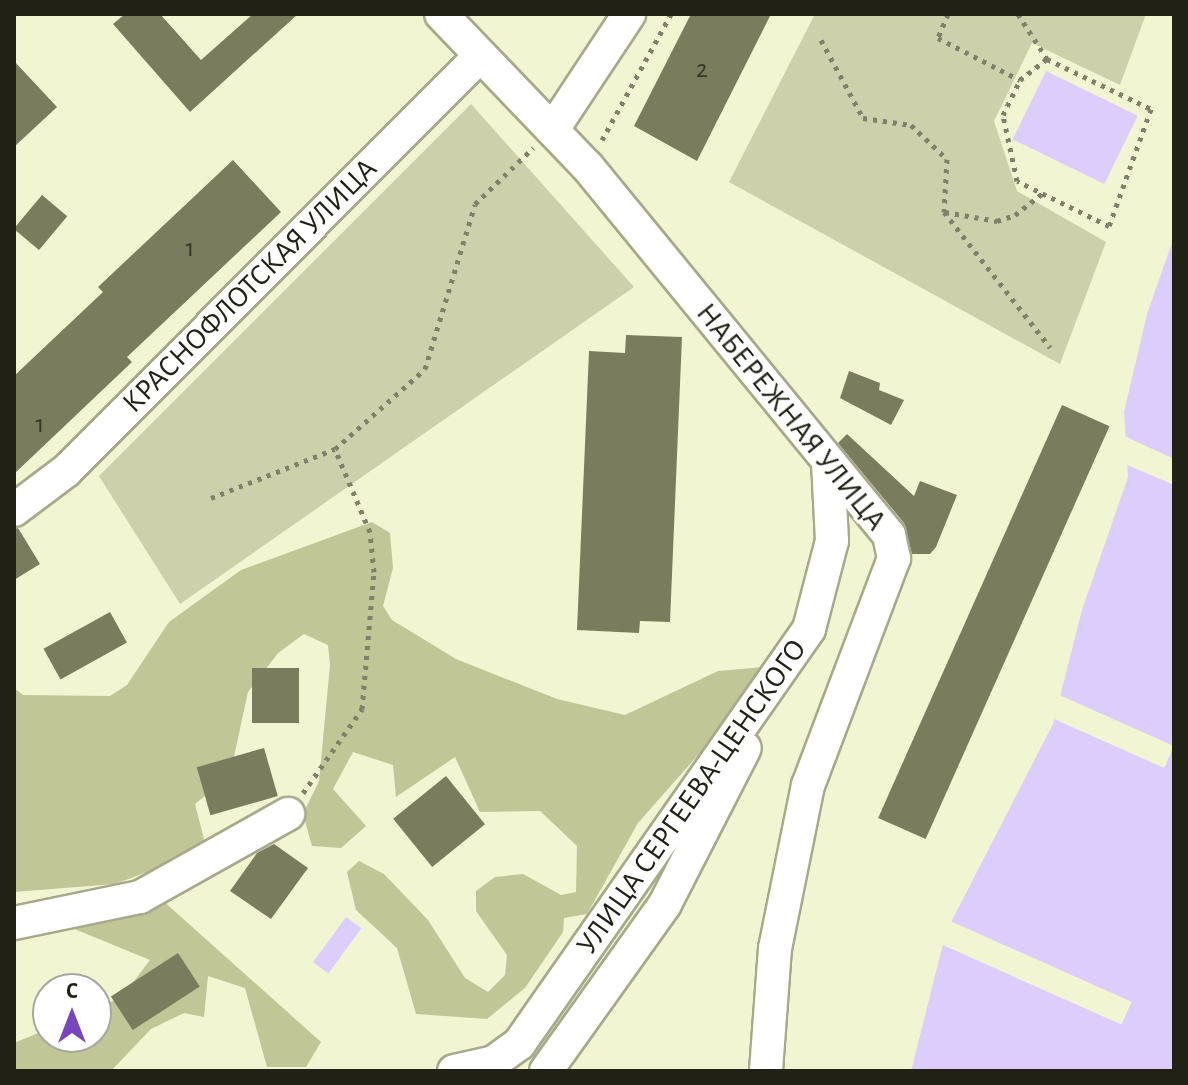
<!DOCTYPE html>
<html>
<head>
<meta charset="utf-8">
<style>
	body { margin:0 }
	#map { position:relative; width:1188px; height:1085px; overflow:hidden; background:#f1f5d2; font-family:"Alegreya Sans",sans-serif }
	div>[style] { position:absolute }
	.green>* { inset:0; background:#ccd0ab }
	.forest>* { inset:0; background:#c1c696 }
	.water>* { inset:0; background:#dccdfc; transform-origin:0 0 }
	.pier>* { inset:0; background:#f1f5d2; transform-origin:0 0 }
	.building>* { inset:0; background:#7a7d5d; transform-origin:0 0 }
	.path>* { height:5px; margin-top:-2.5px; transform-origin:0; background:repeating-linear-gradient(90deg,#7f816a 0 4px,transparent 0 10px) }
	.roads { filter:drop-shadow(2px 0 #a6aa89) drop-shadow(-2px 0 #a6aa89) drop-shadow(0 2px #a6aa89) drop-shadow(0 -2px #a6aa89) }
	.minor>* { height:32px; margin:-16px; padding:0 16px; transform-origin:16px; border-radius:16px; background:#fff }
	span { translate:-50% -50%; white-space:nowrap; text-align:center; line-height:1.15; -webkit-text-stroke:6px #fefffe; paint-order:stroke }
	.number-label { font-size:26px; color:#373927 }
	.number-label span { -webkit-text-stroke-width:0 }
	.street-label { font-size:30px; color:#212215 }
	.frame { position:absolute; inset:0; border:16px solid #212215; pointer-events:none }
	.north { position:absolute; left:32px; top:973px; width:80px; height:80px; box-sizing:border-box; background:#fefffe; border:2px solid #a6a7a1; border-radius:50%; rotate:0deg; font-size:22px; font-weight:700; line-height:32px; text-align:center; color:#212215 }
	.north::after { content:''; display:block; margin:auto; width:28px; height:36px; background:#7946be; clip-path:polygon(50% 0,100% 100%,50% 72%,0 100%) }
</style>
</head>
<body>
<div id="map">
	<div class="green">
		<div style="clip-path:polygon(815px 14px,1146px 14px,1120px 85px,1032px 43px,994px 121px,1017px 191px,1106px 242px,1060px 364px,729px 182px)"></div>
		<div style="clip-path:polygon(471px 104px,634px 287px,180px 604px,99px 476px)"></div>
	</div>
	<div class="forest">
		<div style="clip-path:polygon(372px 522px,390px 533px,393px 568px,383px 606px,392px 620px,456px 659px,557px 699px,625px 715px,718px 671px,765px 667px,758px 687px,638px 823px,587px 914px,564px 918px,563px 932px,525px 988px,487px 1019px,416px 1014px,397px 948px,356px 910px,347px 872px,359px 861px,384px 874px,428px 920px,465px 978px,488px 992px,505px 975px,507px 955px,476px 911px,476px 891px,495px 877px,523px 874px,561px 895px,576px 892px,577px 846px,540px 811px,480px 812px,455px 757px,396px 797px,393px 765px,353px 752px,333px 789px,366px 826px,341px 848px,312px 846px,303px 814px,319px 781px,330px 665px,328px 645px,304px 634px,278px 653px,248px 692px,230px 775px,195px 804px,204px 839px,198px 853px,115px 884px,14px 892px,14px 688px,23px 695px,110px 696px,127px 685px,169px 622px,241px 570px)"></div>
		<div style="clip-path:polygon(140px 897px,161px 899px,321px 1042px,306px 1067px,267px 1067px,245px 988px,208px 976px,204px 1017px,184px 1013px,151px 1029px,111px 1071px,14px 1071px,14px 1043px,48px 1029px,48px 1037px,96px 1037px,96px 1008px,122px 997px,150px 960px,72px 928px)"></div>
	</div>
	<div class="water">
		<div style="left:1046px;top:71px;width:102px;height:76px;rotate:26deg"></div>
		<div style="clip-path:polygon(1174px 237px,1174px 1071px,911px 1071px,946px 932px,1053px 724px,1082px 610px,1128px 477px,1124px 412px,1147px 314px)"></div>
		<div style="left:346px;top:917px;width:19px;height:56px;rotate:36deg"></div>
	</div>
	<div class="pier">
		<div style="clip-path:polygon(1122px 435px,1174px 459px,1174px 485px,1123px 463px)"></div>
		<div style="left:1057px;top:694px;width:128px;height:24px;rotate:24deg"></div>
		<div style="left:948px;top:920px;width:201px;height:25px;rotate:24deg"></div>
	</div>
	<div class="building">
		<div style="clip-path:polygon(125px 14px,160px 14px,201px 60px,253px 14px,298px 14px,190px 112px,113px 24px)"></div>
		<div style="clip-path:polygon(691px 14px,771px 14px,697px 161px,634px 126px)"></div>
		<div style="clip-path:polygon(14px 61px,57px 107px,14px 147px)"></div>
		<div style="clip-path:polygon(233px 160px,281px 212px,127px 357px,132px 362px,14px 474px,14px 376px,103px 292px,98px 287px)"></div>
		<div style="left:42px;top:195px;width:33px;height:44px;rotate:40deg"></div>
		<div style="clip-path:polygon(626px 335px,682px 337px,670px 622px,640px 621px,639px 633px,577px 630px,589px 351px,625px 353px)"></div>
		<div style="clip-path:polygon(849px 371px,880px 383px,879px 390px,904px 400px,891px 425px,840px 398px)"></div>
		<div style="left:1062px;top:405px;width:52px;height:452px;rotate:24deg"></div>
		<div style="clip-path:polygon(847px 434px,914px 496px,920px 481px,957px 495px,936px 547px,930px 554px,912px 554px,904px 523px,838px 443px)"></div>
		<div style="clip-path:polygon(18px 528px,40px 564px,14px 580px,14px 529px)"></div>
		<div style="left:110px;top:612px;width:35px;height:76px;rotate:61deg"></div>
		<div style="left:252px;top:668px;width:47px;height:55px"></div>
		<div style="left:264px;top:748px;width:50px;height:70px;rotate:74deg"></div>
		<div style="left:446px;top:776px;width:62px;height:68px;rotate:51deg"></div>
		<div style="clip-path:polygon(274px 844px,308px 868px,271px 919px,230px 891px,257px 853px)"></div>
		<div style="left:178px;top:953px;width:40px;height:80px;rotate:57deg"></div>
	</div>
	<div class="path">
		<div style="left:948px;top:14px;width:26px;rotate:113deg"></div>
		<div style="left:938px;top:38px;width:92px;rotate:27.1deg"></div>
		<div style="left:1018px;top:14px;width:54px;rotate:57.2deg"></div>
		<div style="left:821px;top:40px;width:89px;rotate:61.7deg"></div>
		<div style="left:863px;top:118px;width:49px;rotate:8.3deg"></div>
		<div style="left:911px;top:125px;width:50px;rotate:43.4deg"></div>
		<div style="left:947px;top:159px;width:53px;rotate:93.2deg"></div>
		<div style="left:944px;top:212px;width:172px;rotate:51.9deg"></div>
		<div style="left:1047px;top:59px;width:115px;rotate:25.7deg"></div>
		<div style="left:1151px;top:109px;width:124px;rotate:109.7deg"></div>
		<div style="left:1109px;top:226px;width:102px;rotate:-153.9deg"></div>
		<div style="left:1017px;top:181px;width:67px;rotate:-102deg"></div>
		<div style="left:1003px;top:115px;width:39px;rotate:-64deg"></div>
		<div style="left:1020px;top:80px;width:34px;rotate:-38deg"></div>
		<div style="left:602px;top:140px;width:144px;rotate:-61.3deg"></div>
		<div style="left:945px;top:212px;width:53px;rotate:9.8deg"></div>
		<div style="left:997px;top:221px;width:19px;rotate:-18deg"></div>
		<div style="left:1015px;top:215px;width:36px;rotate:-38deg"></div>
		<div style="left:211px;top:498px;width:133px;rotate:-21.6deg"></div>
		<div style="left:335px;top:449px;width:120px;rotate:-41.6deg"></div>
		<div style="left:425px;top:369px;width:172px;rotate:-73.1deg"></div>
		<div style="left:475px;top:204px;width:81px;rotate:-44deg"></div>
		<div style="left:303px;top:793px;width:103px;rotate:-54.9deg"></div>
		<div style="left:362px;top:709px;width:138px;rotate:-85deg"></div>
		<div style="left:374px;top:572px;width:40px;rotate:-95.7deg"></div>
		<div style="left:370px;top:532px;width:90px;rotate:-112.9deg"></div>
	</div>
	<div class="roads">
		<div class="minor">
			<div style="left:441px;top:14px;width:211px;rotate:46.2deg"></div>
			<div style="left:587px;top:166px;width:477px;rotate:50.7deg"></div>
			<div style="left:889px;top:535px;width:24px;rotate:78deg"></div>
			<div style="left:894px;top:558px;width:243px;rotate:110.7deg"></div>
			<div style="left:808px;top:785px;width:166px;rotate:101.4deg"></div>
			<div style="left:775px;top:948px;width:123px;rotate:94.2deg"></div>
			<div style="left:553px;top:129px;width:138px;rotate:-56.5deg"></div>
			<div style="left:14px;top:510px;width:65px;rotate:-36.9deg"></div>
			<div style="left:66px;top:471px;width:586px;rotate:-45.07deg"></div>
			<div style="left:14px;top:923px;width:129px;rotate:-11.7deg"></div>
			<div style="left:140px;top:897px;width:170px;rotate:-29.3deg"></div>
			<div style="left:454px;top:1071px;width:41px;rotate:-12.7deg"></div>
			<div style="left:494px;top:1062px;width:31px;rotate:-36deg"></div>
			<div style="left:519px;top:1044px;width:506px;rotate:-55.05deg"></div>
			<div style="left:809px;top:629px;width:91px;rotate:-75.4deg"></div>
			<div style="left:832px;top:541px;width:78px;rotate:-92.9deg"></div>
			<div style="left:546px;top:1071px;width:205px;rotate:-54.5deg"></div>
			<div style="left:665px;top:904px;width:175px;rotate:-62.9deg"></div>
		</div>
	</div>
	<div class="number-label">
		<span style="left:702px;top:70px">2</span>
		<span style="left:190px;top:249px">1</span>
		<span style="left:40px;top:425px">1</span>
	</div>
	<div class="street-label">
		<span style="left:250px;top:286px;rotate:-45deg">КРАСНОФЛОТСКАЯ УЛИЦА</span>
		<span style="left:791px;top:417px;rotate:51deg">НАБЕРЕЖНАЯ УЛИЦА</span>
		<span style="left:692px;top:797px;rotate:-55deg">УЛИЦА СЕРГЕЕВА-ЦЕНСКОГО</span>
	</div>
	<div class="frame"></div>
	<div class="north">С</div>
</div>
</body>
</html>
